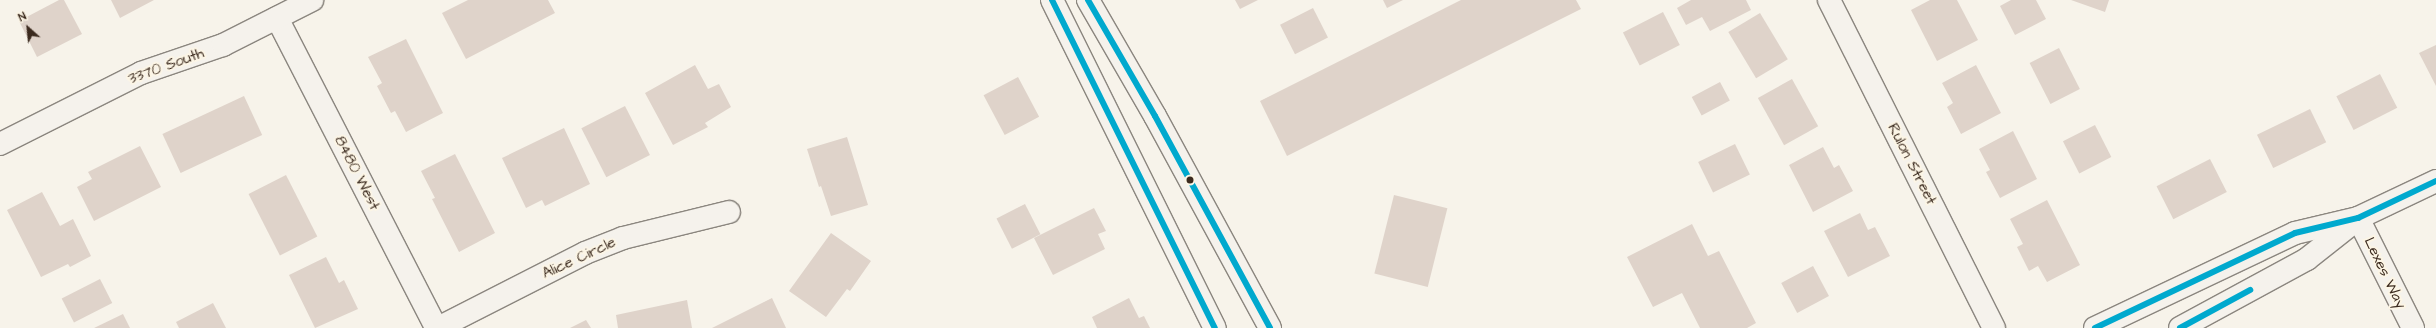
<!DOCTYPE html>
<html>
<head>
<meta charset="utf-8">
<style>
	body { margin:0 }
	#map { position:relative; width:2436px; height:328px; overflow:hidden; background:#f7f3ea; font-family:"Architects Daughter",sans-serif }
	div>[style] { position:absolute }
	.building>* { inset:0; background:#dfd3ca; transform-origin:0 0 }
	.roads { filter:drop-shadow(1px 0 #8b867f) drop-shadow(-1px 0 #8b867f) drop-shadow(0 1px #8b867f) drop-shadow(0 -1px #8b867f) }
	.minor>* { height:22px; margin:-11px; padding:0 11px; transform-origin:11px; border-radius:11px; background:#f5f2ec }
	.primary>* { height:22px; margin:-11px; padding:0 11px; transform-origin:11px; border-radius:11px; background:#f5f2ec }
	.bus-1>* { height:6px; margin:-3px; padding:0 3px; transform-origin:3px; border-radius:3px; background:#00a9ce }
	.dots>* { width:11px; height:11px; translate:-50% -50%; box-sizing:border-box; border:2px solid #fcf5e5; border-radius:50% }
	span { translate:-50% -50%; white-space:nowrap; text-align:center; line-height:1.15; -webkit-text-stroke:4px #fcf5e5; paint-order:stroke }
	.street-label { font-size:15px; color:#3b2a1e }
	.north { position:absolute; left:8px; top:8px; width:40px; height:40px; -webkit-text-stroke:3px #fcf5e5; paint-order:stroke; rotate:333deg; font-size:11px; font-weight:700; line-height:16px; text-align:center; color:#3b2a1e }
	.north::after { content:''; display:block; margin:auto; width:14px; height:18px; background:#3b2a1e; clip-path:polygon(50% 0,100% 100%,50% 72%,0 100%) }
</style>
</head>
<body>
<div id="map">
	<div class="building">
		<div style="clip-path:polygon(59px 0,64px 0,82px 34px,37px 57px,19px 21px)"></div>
		<div style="clip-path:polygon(111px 0,154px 0,120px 18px)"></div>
		<div style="clip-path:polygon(468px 0,548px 0,555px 13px,466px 59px,442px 13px)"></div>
		<div style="clip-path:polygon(1235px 0,1258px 0,1240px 9px)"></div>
		<div style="clip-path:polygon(1383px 0,1403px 0,1387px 8px)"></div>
		<div style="clip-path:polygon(1461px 0,1576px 0,1581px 9px,1287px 156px,1260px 101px)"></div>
		<div style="clip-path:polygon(1691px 0,1746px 0,1751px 10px,1710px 31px,1702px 17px,1686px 25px,1677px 8px)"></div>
		<div style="clip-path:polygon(1930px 0,1957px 0,1978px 40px,1937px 61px,1911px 10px)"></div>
		<div style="clip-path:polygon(2011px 0,2036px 0,2046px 19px,2015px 35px,2000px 6px)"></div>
		<div style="clip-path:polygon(2071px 0,2109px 0,2105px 12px)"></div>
		<div style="left:1313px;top:8px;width:33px;height:37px;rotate:63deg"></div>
		<div style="left:1663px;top:12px;width:37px;height:45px;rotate:63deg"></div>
		<div style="left:1760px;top:13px;width:54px;height:37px;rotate:59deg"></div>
		<div style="clip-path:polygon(406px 39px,443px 113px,406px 132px,395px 111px,391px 113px,377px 86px,382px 83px,368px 57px)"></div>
		<div style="clip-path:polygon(2436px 45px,2436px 86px,2419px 53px)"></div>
		<div style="left:2059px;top:48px;width:46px;height:33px;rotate:63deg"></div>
		<div style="clip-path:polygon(695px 65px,708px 89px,719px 84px,731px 107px,705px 123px,708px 127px,673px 145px,645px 93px)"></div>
		<div style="clip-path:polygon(1976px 65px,2001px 113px,1961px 134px,1947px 107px,1953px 103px,1942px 83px)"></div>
		<div style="left:2380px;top:74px;width:38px;height:49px;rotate:63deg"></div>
		<div style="left:1018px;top:77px;width:45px;height:39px;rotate:62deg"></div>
		<div style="left:1792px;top:79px;width:54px;height:39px;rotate:61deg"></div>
		<div style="left:1720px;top:82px;width:21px;height:32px;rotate:62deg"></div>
		<div style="left:244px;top:96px;width:43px;height:90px;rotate:65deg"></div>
		<div style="left:625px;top:106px;width:55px;height:49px;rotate:63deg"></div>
		<div style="left:2310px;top:109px;width:37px;height:59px;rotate:64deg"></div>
		<div style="left:2095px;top:125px;width:36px;height:36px;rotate:63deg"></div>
		<div style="clip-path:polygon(564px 128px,590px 184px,545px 206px,542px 200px,526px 208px,502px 158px)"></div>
		<div style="clip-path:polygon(2013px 131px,2037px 179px,2000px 198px,1986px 172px,1990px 170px,1979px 149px)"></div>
		<div style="clip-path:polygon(847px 137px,868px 205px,831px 216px,821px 186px,819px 187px,807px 149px)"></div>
		<div style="left:1735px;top:144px;width:34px;height:41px;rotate:64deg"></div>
		<div style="clip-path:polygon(140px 146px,161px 187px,94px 221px,77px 187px,92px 179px,88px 172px)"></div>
		<div style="clip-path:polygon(1823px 147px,1834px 168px,1839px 165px,1853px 191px,1813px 212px,1789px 165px)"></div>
		<div style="clip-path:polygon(455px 154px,495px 233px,459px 252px,432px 199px,435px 198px,421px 171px)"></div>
		<div style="left:2210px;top:159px;width:37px;height:60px;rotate:63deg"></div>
		<div style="left:286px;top:175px;width:69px;height:42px;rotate:63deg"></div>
		<div style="clip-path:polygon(42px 192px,60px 226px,73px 219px,91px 256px,70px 267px,68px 264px,41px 277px,7px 210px)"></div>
		<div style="left:1394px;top:195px;width:55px;height:81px;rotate:14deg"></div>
		<div style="clip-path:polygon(2047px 200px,2080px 265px,2047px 282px,2038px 266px,2029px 271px,2017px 247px,2023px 244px,2010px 219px)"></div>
		<div style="left:1025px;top:204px;width:34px;height:32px;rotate:63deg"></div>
		<div style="clip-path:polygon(1094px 208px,1106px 231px,1098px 234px,1105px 249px,1053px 275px,1034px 238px)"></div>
		<div style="clip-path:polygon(1860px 213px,1868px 230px,1875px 227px,1890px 256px,1848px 277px,1824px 231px)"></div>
		<div style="clip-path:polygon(1692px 224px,1708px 256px,1719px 251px,1756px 323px,1747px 328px,1700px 328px,1682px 293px,1653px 307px,1627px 257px)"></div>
		<div style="clip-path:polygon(831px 233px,871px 261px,850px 291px,847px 289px,826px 317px,789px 291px)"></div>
		<div style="clip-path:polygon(326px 257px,339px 283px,344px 280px,358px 309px,315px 328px,289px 275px)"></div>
		<div style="left:1813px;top:266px;width:34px;height:36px;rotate:62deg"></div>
		<div style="left:100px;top:279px;width:27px;height:43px;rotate:63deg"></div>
		<div style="clip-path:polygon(772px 298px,786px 328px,712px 328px)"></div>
		<div style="clip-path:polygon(1129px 298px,1139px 318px,1144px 316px,1150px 328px,1097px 328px,1092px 317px)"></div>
		<div style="clip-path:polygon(687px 300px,692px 328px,618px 328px,616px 315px)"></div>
		<div style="clip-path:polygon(213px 303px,226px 328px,179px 328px,176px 322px)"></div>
		<div style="clip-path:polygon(123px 314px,130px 328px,94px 328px)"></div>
		<div style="clip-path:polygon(586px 320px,591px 328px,570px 328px)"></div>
	</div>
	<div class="roads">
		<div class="minor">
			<div style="left:1829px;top:0;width:367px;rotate:63.3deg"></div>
			<div style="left:277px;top:18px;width:348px;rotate:62.8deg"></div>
			<div style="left:0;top:144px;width:158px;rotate:-26.7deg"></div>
			<div style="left:141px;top:73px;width:87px;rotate:-18.9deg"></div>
			<div style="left:223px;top:45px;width:100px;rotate:-26.8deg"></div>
			<div style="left:2358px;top:218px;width:123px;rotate:63.4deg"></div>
			<div style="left:438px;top:328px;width:165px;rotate:-27deg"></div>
			<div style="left:585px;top:253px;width:41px;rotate:-21.5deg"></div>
			<div style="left:623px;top:238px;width:109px;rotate:-13.8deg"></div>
		</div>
		<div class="primary">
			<div style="left:1052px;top:0;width:366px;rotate:63.6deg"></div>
			<div style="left:1088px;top:0;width:134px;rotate:60deg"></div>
			<div style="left:1155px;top:116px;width:241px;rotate:61.5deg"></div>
			<div style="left:2095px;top:328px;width:221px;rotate:-25.4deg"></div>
			<div style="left:2295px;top:233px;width:65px;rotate:-13.4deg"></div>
			<div style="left:2358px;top:218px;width:86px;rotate:-25.4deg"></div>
			<div style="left:2180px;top:328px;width:145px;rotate:-28.5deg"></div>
			<div style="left:2307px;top:259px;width:60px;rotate:-38.2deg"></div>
		</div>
	</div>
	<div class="bus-1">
		<div style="left:1052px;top:0;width:366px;rotate:63.6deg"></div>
		<div style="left:1088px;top:0;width:134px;rotate:60deg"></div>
		<div style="left:1155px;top:116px;width:241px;rotate:61.5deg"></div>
		<div style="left:2095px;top:328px;width:221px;rotate:-25.4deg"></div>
		<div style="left:2295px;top:233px;width:65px;rotate:-13.4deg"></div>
		<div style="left:2358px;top:218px;width:86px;rotate:-25.4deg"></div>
		<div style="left:2180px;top:328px;width:80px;rotate:-28.5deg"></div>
	</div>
	<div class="dots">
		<div style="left:1190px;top:180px;background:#3b2a1e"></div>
	</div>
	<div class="street-label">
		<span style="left:166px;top:66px;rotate:-20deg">3370 South</span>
		<span style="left:1912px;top:164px;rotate:63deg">Rulon Street</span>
		<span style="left:357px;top:173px;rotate:63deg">8480 West</span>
		<span style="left:579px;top:258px;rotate:-25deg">Alice Circle</span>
		<span style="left:2385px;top:273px;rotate:64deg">Lexes Way</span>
	</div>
	<div class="north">N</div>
</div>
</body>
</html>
